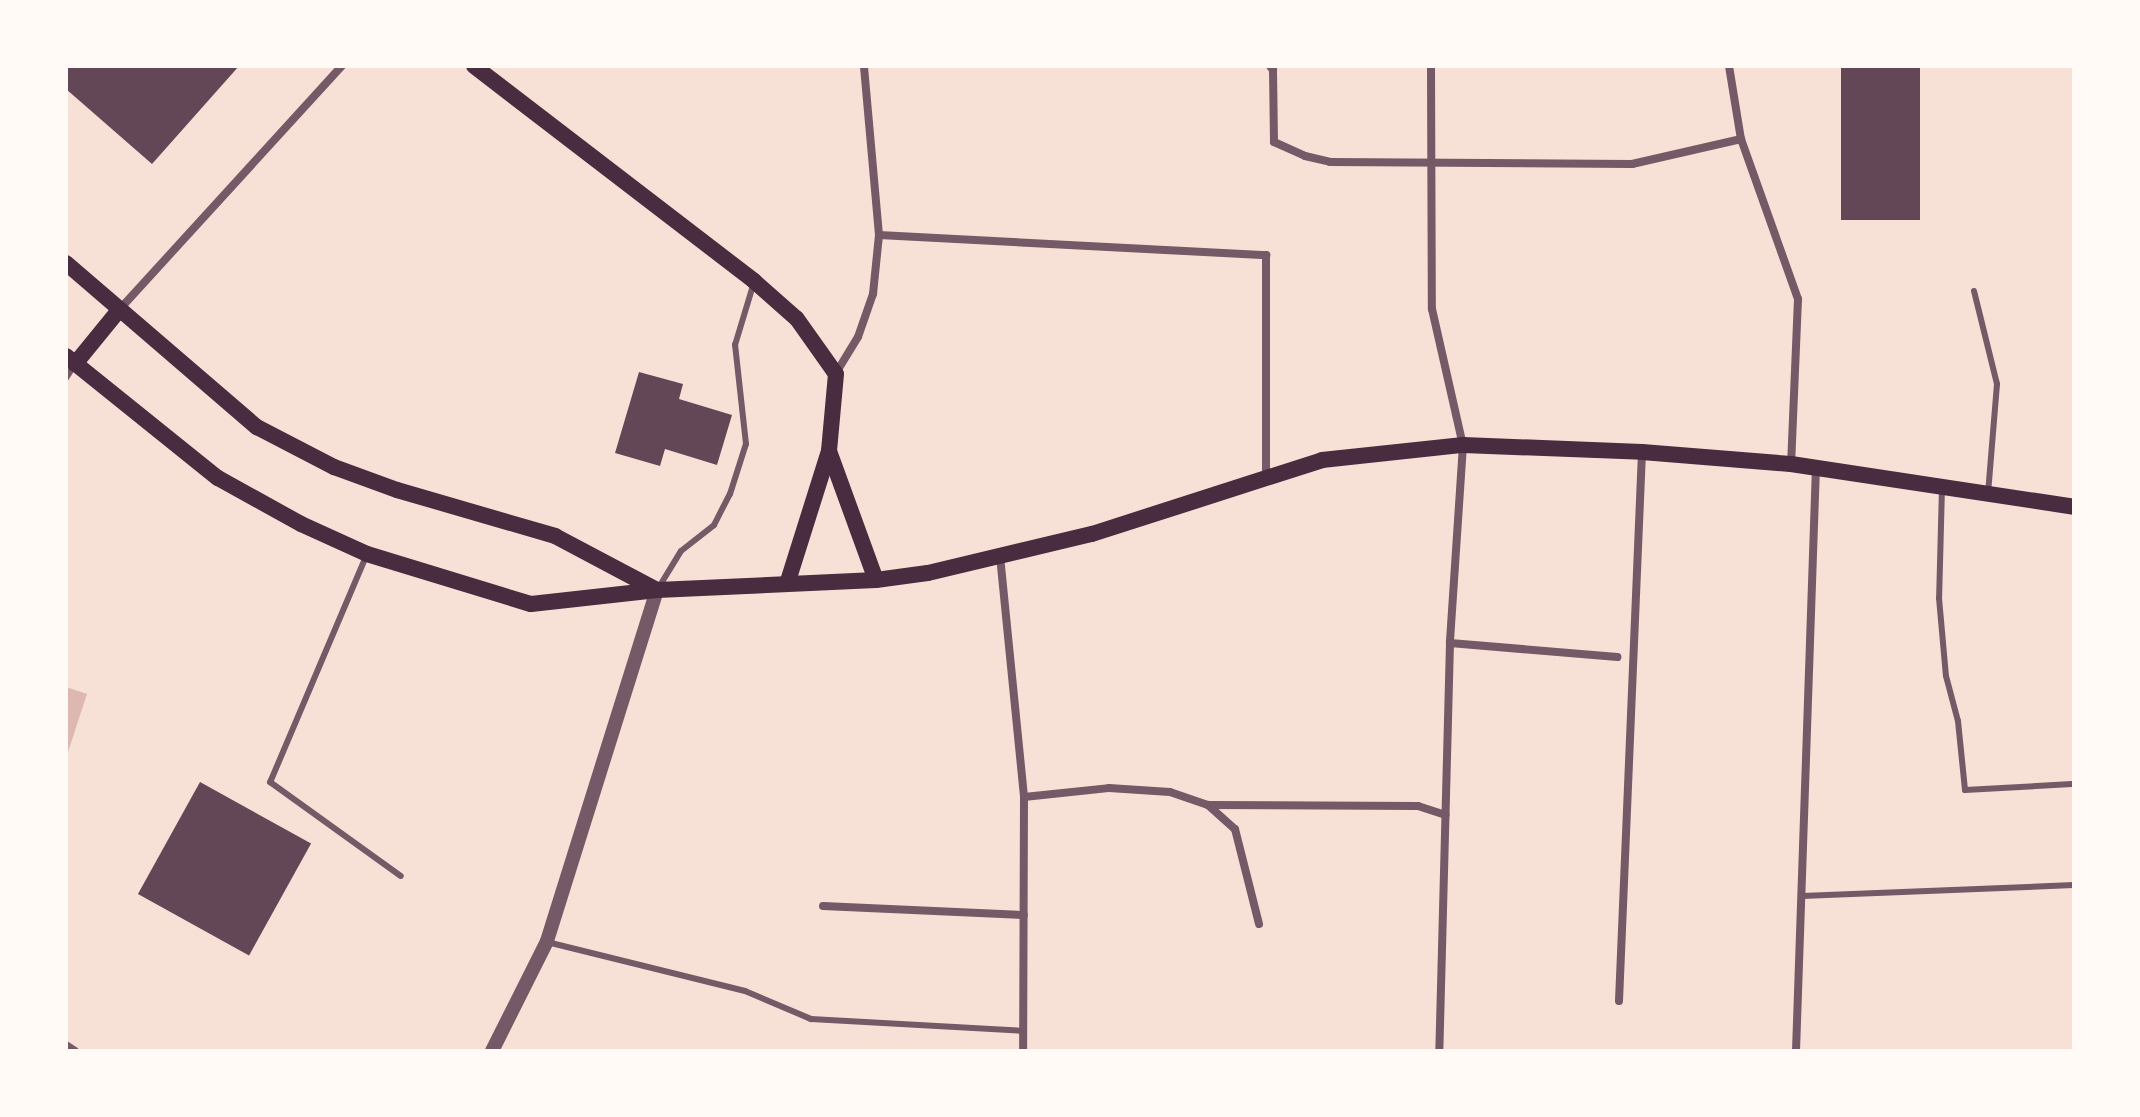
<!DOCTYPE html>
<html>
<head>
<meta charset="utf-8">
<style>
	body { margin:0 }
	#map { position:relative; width:2140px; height:1117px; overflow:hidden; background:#f7e1d7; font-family:"Crimson Pro",serif }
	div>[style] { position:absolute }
	.water>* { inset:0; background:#dcb8b0 }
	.building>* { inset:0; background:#644757; transform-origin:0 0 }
	.service>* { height:6px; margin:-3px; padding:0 3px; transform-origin:3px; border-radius:3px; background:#755966 }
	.minor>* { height:8px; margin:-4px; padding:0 4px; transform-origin:4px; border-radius:4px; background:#755966 }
	.tertiary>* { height:14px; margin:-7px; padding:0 7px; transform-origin:7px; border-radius:7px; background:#755966 }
	.secondary>* { height:16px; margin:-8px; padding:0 8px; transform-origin:8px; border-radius:8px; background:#4a2c40 }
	span { translate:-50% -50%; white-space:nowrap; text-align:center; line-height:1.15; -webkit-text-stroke:6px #fffaf5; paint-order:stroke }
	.frame { position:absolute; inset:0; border:68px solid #fffaf5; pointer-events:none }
</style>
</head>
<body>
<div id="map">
	<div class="water">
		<div style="clip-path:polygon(66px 687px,87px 694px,66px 758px)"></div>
	</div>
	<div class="building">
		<div style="clip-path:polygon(66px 66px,239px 66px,152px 164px,66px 89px)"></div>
		<div style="left:1841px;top:66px;width:79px;height:154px"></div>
		<div style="clip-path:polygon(639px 372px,683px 384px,679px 399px,732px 415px,717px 465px,665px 449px,660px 466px,615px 453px)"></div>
		<div style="left:200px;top:782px;width:127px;height:128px;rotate:29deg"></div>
	</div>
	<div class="service">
		<div style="left:1974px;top:291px;width:96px;rotate:76.1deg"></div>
		<div style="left:1997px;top:384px;width:110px;rotate:94.7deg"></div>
		<div style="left:66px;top:378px;width:17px;rotate:-57deg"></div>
		<div style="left:1942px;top:487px;width:111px;rotate:91.5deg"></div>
		<div style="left:1939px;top:598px;width:78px;rotate:84.9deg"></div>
		<div style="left:1946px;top:676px;width:47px;rotate:75.1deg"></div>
		<div style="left:1958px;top:721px;width:69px;rotate:84.2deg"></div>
		<div style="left:1965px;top:790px;width:107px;rotate:-3.2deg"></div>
		<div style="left:367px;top:554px;width:248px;rotate:113deg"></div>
		<div style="left:270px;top:782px;width:161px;rotate:35.7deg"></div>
		<div style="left:659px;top:587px;width:42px;rotate:-58.6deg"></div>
		<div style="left:681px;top:551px;width:42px;rotate:-38.2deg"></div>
		<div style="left:714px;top:525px;width:35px;rotate:-63deg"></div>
		<div style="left:730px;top:494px;width:52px;rotate:-72.3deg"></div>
		<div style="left:746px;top:444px;width:100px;rotate:-96.3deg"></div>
		<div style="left:735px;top:345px;width:66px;rotate:-73.2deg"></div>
		<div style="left:1802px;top:896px;width:272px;rotate:-2.3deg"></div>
		<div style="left:547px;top:942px;width:204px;rotate:13.9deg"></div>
		<div style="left:745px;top:991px;width:72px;rotate:23deg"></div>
		<div style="left:811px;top:1019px;width:213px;rotate:3.2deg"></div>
	</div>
	<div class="minor">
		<div style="left:1270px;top:66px;width:5px;rotate:53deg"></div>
		<div style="left:1273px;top:70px;width:72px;rotate:89.2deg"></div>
		<div style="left:1274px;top:142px;width:34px;rotate:24deg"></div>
		<div style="left:1305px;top:156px;width:26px;rotate:13deg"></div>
		<div style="left:1330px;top:162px;width:302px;rotate:0.4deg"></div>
		<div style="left:1632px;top:164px;width:112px;rotate:-12.9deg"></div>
		<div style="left:1431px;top:66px;width:243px;rotate:89.8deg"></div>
		<div style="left:1432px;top:309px;width:139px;rotate:77.2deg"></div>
		<div style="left:1463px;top:445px;width:198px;rotate:93.8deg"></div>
		<div style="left:1450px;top:643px;width:408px;rotate:91.5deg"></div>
		<div style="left:1729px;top:66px;width:74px;rotate:80.7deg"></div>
		<div style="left:1741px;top:139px;width:170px;rotate:70.4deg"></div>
		<div style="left:1798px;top:299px;width:164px;rotate:92.4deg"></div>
		<div style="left:879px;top:235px;width:388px;rotate:3deg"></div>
		<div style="left:1266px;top:255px;width:222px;rotate:90deg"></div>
		<div style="left:119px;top:310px;width:331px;rotate:-47.6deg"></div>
		<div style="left:836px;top:373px;width:42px;rotate:-58.6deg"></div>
		<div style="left:858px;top:337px;width:46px;rotate:-70.8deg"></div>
		<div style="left:873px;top:294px;width:59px;rotate:-84.2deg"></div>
		<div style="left:879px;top:235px;width:170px;rotate:-95.1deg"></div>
		<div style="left:1000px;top:556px;width:242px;rotate:84.3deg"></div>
		<div style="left:1024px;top:797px;width:254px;rotate:90.2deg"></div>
		<div style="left:1450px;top:643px;width:168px;rotate:4.8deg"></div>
		<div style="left:1024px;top:797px;width:85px;rotate:-6deg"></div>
		<div style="left:1109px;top:788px;width:61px;rotate:3.8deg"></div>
		<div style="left:1170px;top:792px;width:40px;rotate:18.9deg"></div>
		<div style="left:1208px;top:805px;width:36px;rotate:42deg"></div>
		<div style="left:1235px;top:829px;width:98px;rotate:75.8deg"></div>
		<div style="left:1208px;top:805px;width:210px;rotate:0.3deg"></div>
		<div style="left:1418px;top:806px;width:29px;rotate:18deg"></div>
		<div style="left:823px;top:906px;width:201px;rotate:2.6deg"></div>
		<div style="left:1619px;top:1001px;width:548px;rotate:-87.6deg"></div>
		<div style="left:66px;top:1045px;width:11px;rotate:34deg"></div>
		<div style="left:1796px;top:1051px;width:583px;rotate:-88.04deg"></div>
	</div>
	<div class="tertiary">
		<div style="left:492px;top:1051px;width:123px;rotate:-63.4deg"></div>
		<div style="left:547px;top:941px;width:368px;rotate:-72.6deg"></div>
	</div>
	<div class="secondary">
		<div style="left:474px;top:66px;width:353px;rotate:37.5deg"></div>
		<div style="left:754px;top:281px;width:57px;rotate:41.5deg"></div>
		<div style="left:797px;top:319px;width:67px;rotate:54.7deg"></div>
		<div style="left:836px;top:374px;width:77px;rotate:95.2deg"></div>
		<div style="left:829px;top:451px;width:139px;rotate:107.5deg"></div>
		<div style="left:66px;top:263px;width:252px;rotate:40.7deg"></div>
		<div style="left:257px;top:427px;width:87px;rotate:27.5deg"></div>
		<div style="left:334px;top:467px;width:67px;rotate:20.1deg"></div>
		<div style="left:397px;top:490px;width:165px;rotate:16.2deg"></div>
		<div style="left:555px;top:536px;width:115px;rotate:27.9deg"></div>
		<div style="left:66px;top:356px;width:195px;rotate:38.8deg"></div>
		<div style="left:218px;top:478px;width:95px;rotate:29deg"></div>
		<div style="left:301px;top:524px;width:72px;rotate:24.4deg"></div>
		<div style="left:367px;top:554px;width:171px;rotate:17deg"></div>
		<div style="left:531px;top:604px;width:127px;rotate:-6.3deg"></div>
		<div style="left:657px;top:590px;width:219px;rotate:-2.6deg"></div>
		<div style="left:876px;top:580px;width:52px;rotate:-7.7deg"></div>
		<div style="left:928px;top:573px;width:169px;rotate:-13.4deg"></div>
		<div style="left:1092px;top:534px;width:242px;rotate:-17.8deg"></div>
		<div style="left:1322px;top:460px;width:142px;rotate:-6.1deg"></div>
		<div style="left:1463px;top:445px;width:179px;rotate:2.2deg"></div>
		<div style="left:1642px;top:452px;width:149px;rotate:4.6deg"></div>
		<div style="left:1791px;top:464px;width:286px;rotate:8.6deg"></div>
		<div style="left:75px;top:364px;width:70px;rotate:-50.8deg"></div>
		<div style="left:829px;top:451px;width:137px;rotate:70deg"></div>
	</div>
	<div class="frame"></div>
</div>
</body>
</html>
